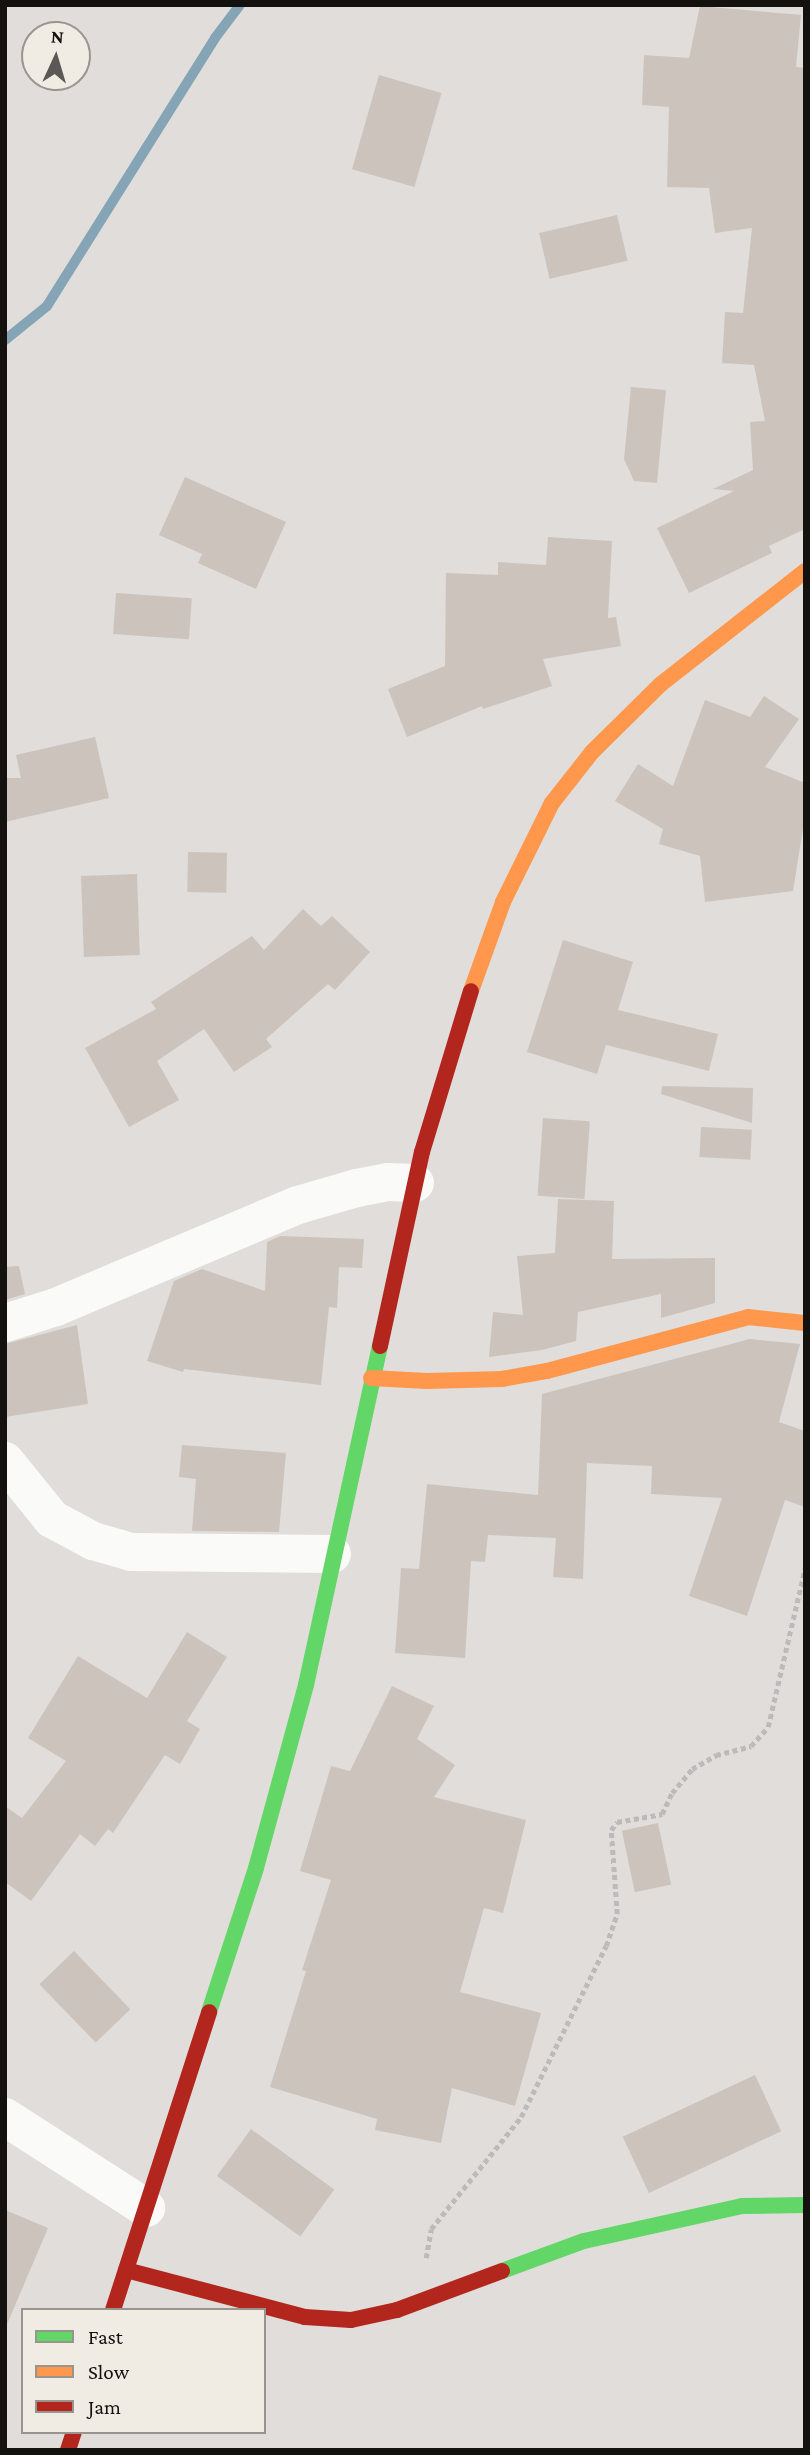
<!DOCTYPE html>
<html>
<head>
<meta charset="utf-8">
<style>
	body { margin:0 }
	#map { position:relative; width:810px; height:2455px; overflow:hidden; background:#e0ddda; font-family:"Crimson Pro",serif }
	div>[style] { position:absolute }
	.stream>* { height:10px; margin:-5px; padding:0 5px; transform-origin:5px; border-radius:5px; background:#85a5b6 }
	.building>* { inset:0; background:#ccc4bc; transform-origin:0 0 }
	.path>* { height:4.5px; margin-top:-2.25px; transform-origin:0; background:repeating-linear-gradient(90deg,#bdbbba 0 5px,transparent 0 8.5px) }
	.street>* { height:38px; margin:-19px; padding:0 19px; transform-origin:19px; border-radius:19px; background:#fafaf9 }
	.fast>* { height:16px; margin:-8px; padding:0 8px; transform-origin:8px; border-radius:8px; background:#63d668 }
	.slow>* { height:16px; margin:-8px; padding:0 8px; transform-origin:8px; border-radius:8px; background:#ff974d }
	.jam>* { height:16px; margin:-8px; padding:0 8px; transform-origin:8px; border-radius:8px; background:#b3261e }
	span { translate:-50% -50%; white-space:nowrap; text-align:center; line-height:1.15; -webkit-text-stroke:5px #f0ece4; paint-order:stroke }
	.frame { position:absolute; inset:0; border:7px solid #13120f; pointer-events:none }
	.legend { position:absolute; left:21px; top:2308px; width:245px; height:126px; box-sizing:border-box; background:#f0ece4; border:2px solid #98958f; margin:0; padding:9px 12px; list-style:none; font-size:21px; color:#13120f }
	.legend li { display:flex; align-items:center; gap:14px; height:35px }
	.legend b { width:35px; border:2px solid #98958f }
	.north { position:absolute; left:21px; top:21px; width:70px; height:70px; box-sizing:border-box; background:#f0ece4; border:2px solid #98958f; border-radius:50%; rotate:4deg; font-size:19px; font-weight:700; line-height:28px; text-align:center; color:#13120f }
	.north::after { content:''; display:block; margin:auto; width:24px; height:32px; background:#5b5956; clip-path:polygon(50% 0,100% 100%,50% 72%,0 100%) }
</style>
</head>
<body>
<div id="map">
	<div class="stream">
		<div style="left:5px;top:340px;width:54px;rotate:-39deg"></div>
		<div style="left:47px;top:306px;width:316px;rotate:-57.9deg"></div>
		<div style="left:215px;top:38px;width:41px;rotate:-52.9deg"></div>
	</div>
	<div class="building">
		<div style="clip-path:polygon(700px 6px,801px 15px,796px 67px,805px 68px,805px 529px,769px 546px,772px 553px,689px 593px,657px 528px,734px 491px,713px 489px,753px 470px,750px 422px,765px 421px,754px 365px,722px 363px,725px 312px,743px 313px,752px 228px,715px 233px,709px 188px,667px 187px,669px 107px,642px 105px,644px 55px,689px 58px)"></div>
		<div style="left:379px;top:75px;width:65px;height:98px;rotate:16deg"></div>
		<div style="left:617px;top:215px;width:47px;height:80px;rotate:77deg"></div>
		<div style="clip-path:polygon(631px 387px,666px 390px,657px 483px,634px 481px,624px 459px)"></div>
		<div style="clip-path:polygon(185px 477px,286px 522px,256px 589px,198px 563px,202px 554px,159px 535px)"></div>
		<div style="clip-path:polygon(548px 537px,612px 541px,608px 618px,616px 617px,621px 646px,543px 659px,552px 686px,483px 709px,482px 706px,407px 737px,388px 689px,445px 666px,446px 573px,498px 575px,498px 562px,546px 565px)"></div>
		<div style="left:116px;top:593px;width:76px;height:41px;rotate:4deg"></div>
		<div style="clip-path:polygon(764px 696px,799px 719px,765px 767px,805px 783px,805px 816px,793px 891px,705px 902px,700px 856px,659px 844px,663px 829px,615px 801px,638px 764px,673px 786px,705px 700px,750px 717px)"></div>
		<div style="clip-path:polygon(95px 737px,109px 798px,5px 822px,5px 778px,21px 778px,16px 755px)"></div>
		<div style="left:188px;top:852px;width:39px;height:40px;rotate:1deg"></div>
		<div style="left:137px;top:874px;width:81px;height:56px;rotate:88deg"></div>
		<div style="clip-path:polygon(303px 909px,321px 926px,332px 916px,370px 952px,335px 990px,328px 984px,266px 1039px,272px 1047px,234px 1072px,204px 1029px,157px 1061px,179px 1100px,129px 1127px,85px 1048px,156px 1009px,151px 1002px,252px 936px,264px 950px)"></div>
		<div style="clip-path:polygon(563px 940px,633px 962px,618px 1010px,718px 1034px,709px 1071px,606px 1045px,597px 1074px,527px 1052px)"></div>
		<div style="clip-path:polygon(662px 1086px,753px 1088px,752px 1123px,661px 1094px)"></div>
		<div style="left:543px;top:1118px;width:47px;height:78px;rotate:4deg"></div>
		<div style="left:701px;top:1127px;width:51px;height:30px;rotate:3deg"></div>
		<div style="clip-path:polygon(558px 1199px,614px 1201px,612px 1259px,715px 1258px,715px 1303px,661px 1318px,661px 1294px,578px 1312px,576px 1341px,542px 1350px,489px 1357px,493px 1312px,523px 1315px,517px 1256px,555px 1253px)"></div>
		<div style="clip-path:polygon(280px 1236px,364px 1239px,362px 1268px,339px 1267px,337px 1308px,329px 1307px,321px 1385px,184px 1369px,183px 1372px,147px 1361px,174px 1281px,202px 1269px,265px 1291px,267px 1242px)"></div>
		<div style="clip-path:polygon(19px 1266px,25px 1294px,5px 1300px,5px 1267px)"></div>
		<div style="clip-path:polygon(77px 1325px,88px 1404px,5px 1417px,5px 1344px)"></div>
		<div style="clip-path:polygon(750px 1339px,800px 1344px,779px 1422px,805px 1431px,805px 1507px,785px 1500px,747px 1616px,689px 1596px,722px 1498px,651px 1494px,652px 1466px,587px 1463px,583px 1579px,553px 1577px,556px 1538px,488px 1535px,485px 1562px,471px 1561px,465px 1658px,395px 1653px,401px 1568px,419px 1569px,427px 1484px,538px 1495px,542px 1394px)"></div>
		<div style="clip-path:polygon(182px 1445px,286px 1453px,279px 1532px,192px 1531px,196px 1479px,179px 1477px)"></div>
		<div style="clip-path:polygon(187px 1632px,227px 1657px,187px 1721px,200px 1729px,180px 1764px,165px 1755px,113px 1833px,108px 1829px,95px 1846px,80px 1834px,31px 1901px,5px 1882px,5px 1806px,22px 1818px,66px 1761px,28px 1738px,78px 1656px,147px 1698px)"></div>
		<div style="clip-path:polygon(392px 1686px,434px 1706px,417px 1739px,455px 1765px,434px 1797px,526px 1820px,503px 1913px,484px 1908px,460px 1992px,541px 2013px,515px 2106px,452px 2088px,441px 2143px,375px 2130px,377px 2119px,270px 2087px,306px 1971px,302px 1970px,331px 1880px,300px 1871px,331px 1766px,350px 1771px)"></div>
		<div style="left:658px;top:1823px;width:63px;height:37px;rotate:78deg"></div>
		<div style="left:74px;top:1951px;width:81px;height:48px;rotate:46deg"></div>
		<div style="left:755px;top:2075px;width:62px;height:146px;rotate:65deg"></div>
		<div style="left:251px;top:2129px;width:103px;height:58px;rotate:36deg"></div>
		<div style="clip-path:polygon(5px 2210px,48px 2228px,5px 2329px)"></div>
	</div>
	<div class="path">
		<div style="left:426px;top:2258px;width:29px;rotate:-80deg"></div>
		<div style="left:431px;top:2229px;width:144px;rotate:-51.2deg"></div>
		<div style="left:521px;top:2117px;width:191px;rotate:-63.6deg"></div>
		<div style="left:606px;top:1946px;width:34px;rotate:-71deg"></div>
		<div style="left:617px;top:1914px;width:84px;rotate:-94.1deg"></div>
		<div style="left:611px;top:1830px;width:10px;rotate:-53deg"></div>
		<div style="left:617px;top:1822px;width:46px;rotate:-10.1deg"></div>
		<div style="left:662px;top:1814px;width:23px;rotate:-65deg"></div>
		<div style="left:672px;top:1793px;width:31px;rotate:-50deg"></div>
		<div style="left:692px;top:1769px;width:28px;rotate:-30deg"></div>
		<div style="left:716px;top:1755px;width:36px;rotate:-14deg"></div>
		<div style="left:751px;top:1746px;width:25px;rotate:-48deg"></div>
		<div style="left:768px;top:1727px;width:163px;rotate:-76.9deg"></div>
	</div>
	<div class="street">
		<div style="left:5px;top:1323px;width:53px;rotate:-17.4deg"></div>
		<div style="left:56px;top:1307px;width:263px;rotate:-22.9deg"></div>
		<div style="left:298px;top:1205px;width:61px;rotate:-16.1deg"></div>
		<div style="left:357px;top:1188px;width:32px;rotate:-11deg"></div>
		<div style="left:388px;top:1182px;width:27px;rotate:2deg"></div>
		<div style="left:5px;top:1461px;width:75px;rotate:51deg"></div>
		<div style="left:52px;top:1519px;width:47px;rotate:28.2deg"></div>
		<div style="left:93px;top:1541px;width:40px;rotate:16deg"></div>
		<div style="left:131px;top:1552px;width:201px;rotate:0.6deg"></div>
		<div style="left:5px;top:2117px;width:168px;rotate:32.8deg"></div>
	</div>
	<div class="fast">
		<div style="left:209px;top:2012px;width:151px;rotate:-71.9deg"></div>
		<div style="left:256px;top:1868px;width:190px;rotate:-74.7deg"></div>
		<div style="left:306px;top:1685px;width:347px;rotate:-77.7deg"></div>
		<div style="left:502px;top:2271px;width:87px;rotate:-20.1deg"></div>
		<div style="left:584px;top:2241px;width:162px;rotate:-12.5deg"></div>
		<div style="left:742px;top:2206px;width:63px;rotate:-0.9deg"></div>
	</div>
	<div class="slow">
		<div style="left:471px;top:991px;width:95px;rotate:-70.2deg"></div>
		<div style="left:503px;top:902px;width:110px;rotate:-63.7deg"></div>
		<div style="left:552px;top:803px;width:65px;rotate:-51.9deg"></div>
		<div style="left:592px;top:752px;width:97px;rotate:-44.6deg"></div>
		<div style="left:661px;top:684px;width:183px;rotate:-38.1deg"></div>
		<div style="left:371px;top:1378px;width:56px;rotate:3.1deg"></div>
		<div style="left:427px;top:1381px;width:75px;rotate:-1.5deg"></div>
		<div style="left:502px;top:1379px;width:46px;rotate:-10.1deg"></div>
		<div style="left:547px;top:1371px;width:208px;rotate:-15deg"></div>
		<div style="left:748px;top:1317px;width:57px;rotate:6deg"></div>
	</div>
	<div class="jam">
		<div style="left:380px;top:1346px;width:198px;rotate:-77.8deg"></div>
		<div style="left:422px;top:1152px;width:168px;rotate:-73.1deg"></div>
		<div style="left:126px;top:2270px;width:185px;rotate:14.7deg"></div>
		<div style="left:305px;top:2317px;width:46px;rotate:3.7deg"></div>
		<div style="left:351px;top:2320px;width:47px;rotate:-12.3deg"></div>
		<div style="left:397px;top:2310px;width:112px;rotate:-20.4deg"></div>
		<div style="left:113px;top:2310px;width:313px;rotate:-72.1deg"></div>
		<div style="left:68px;top:2450px;width:19px;rotate:-72deg"></div>
	</div>
	<div class="frame"></div>
	<ul class="legend">
	<li><b style="height:9px;background:#63d668"></b>Fast</li>
	<li><b style="height:9px;background:#ff974d"></b>Slow</li>
	<li><b style="height:9px;background:#b3261e"></b>Jam</li>
	</ul>
	<div class="north">N</div>
</div>
</body>
</html>
